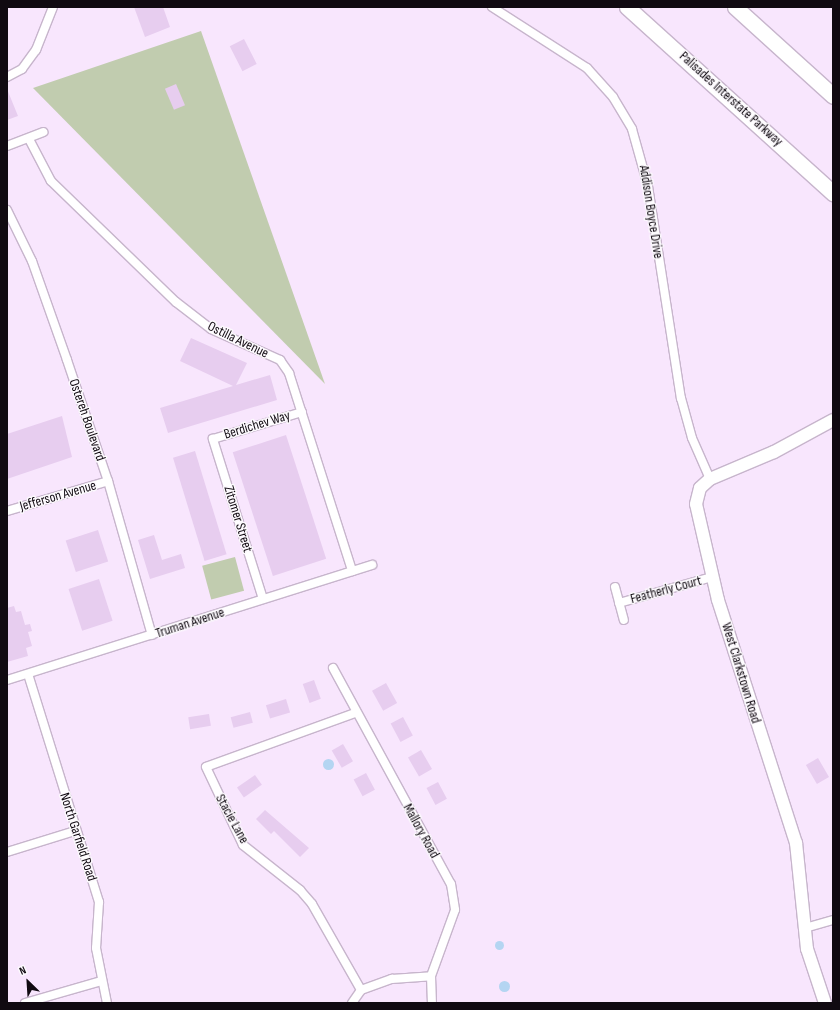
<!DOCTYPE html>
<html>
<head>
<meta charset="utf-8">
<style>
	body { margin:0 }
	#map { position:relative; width:840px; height:1010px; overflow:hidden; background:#f8e6fd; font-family:"Sofia Sans Condensed",sans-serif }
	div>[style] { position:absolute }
	.green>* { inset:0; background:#c1ccaf; transform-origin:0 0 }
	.water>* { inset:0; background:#b4d5f2 }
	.round { border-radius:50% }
	.building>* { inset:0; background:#e7cdef; transform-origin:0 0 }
	.roads { filter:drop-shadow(1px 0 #c7b5cc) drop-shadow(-1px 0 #c7b5cc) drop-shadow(0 1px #c7b5cc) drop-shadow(0 -1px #c7b5cc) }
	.street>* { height:8px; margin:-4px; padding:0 4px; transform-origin:4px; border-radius:4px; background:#fff }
	.secondary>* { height:12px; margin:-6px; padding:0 6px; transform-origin:6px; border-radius:6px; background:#fff }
	.highway>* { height:15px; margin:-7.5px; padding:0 7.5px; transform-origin:7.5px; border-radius:7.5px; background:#fff }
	span { translate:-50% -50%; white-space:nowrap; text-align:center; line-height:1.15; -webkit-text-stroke:3px #fcf9fd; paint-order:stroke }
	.street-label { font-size:14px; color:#100a11 }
	.frame { position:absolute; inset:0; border:8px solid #100a11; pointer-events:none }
	.north { position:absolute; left:8px; top:962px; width:40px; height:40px; -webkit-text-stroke:3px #fcf9fd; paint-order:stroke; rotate:335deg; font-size:11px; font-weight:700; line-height:16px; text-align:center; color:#100a11 }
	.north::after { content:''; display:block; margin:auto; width:14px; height:18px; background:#100a11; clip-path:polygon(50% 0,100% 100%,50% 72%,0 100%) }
</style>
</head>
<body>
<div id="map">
	<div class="green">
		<div style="clip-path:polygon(201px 31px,325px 384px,33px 88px)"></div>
		<div style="left:235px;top:557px;width:35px;height:34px;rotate:75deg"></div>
	</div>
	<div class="water">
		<div class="round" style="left:322.5px;top:758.5px;width:11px;height:11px"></div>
		<div class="round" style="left:494.5px;top:940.5px;width:9px;height:9px"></div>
		<div class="round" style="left:498.5px;top:980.5px;width:11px;height:11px"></div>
	</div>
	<div class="building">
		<div style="clip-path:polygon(134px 7px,163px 7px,170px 27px,145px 37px)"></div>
		<div style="left:244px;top:39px;width:28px;height:16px;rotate:63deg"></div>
		<div style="left:176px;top:84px;width:23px;height:12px;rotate:67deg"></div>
		<div style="clip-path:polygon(7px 89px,18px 116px,7px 120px)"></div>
		<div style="clip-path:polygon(191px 338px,247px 363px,236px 385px,270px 375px,277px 400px,168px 433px,160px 408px,233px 386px,180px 361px)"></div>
		<div style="clip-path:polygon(62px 416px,72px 457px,7px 479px,7px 434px)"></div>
		<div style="left:286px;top:435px;width:130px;height:56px;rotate:72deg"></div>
		<div style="left:195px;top:451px;width:108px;height:23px;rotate:73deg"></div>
		<div style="left:98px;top:530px;width:33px;height:34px;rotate:72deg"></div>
		<div style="clip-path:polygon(154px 535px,162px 560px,181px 554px,185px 568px,150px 579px,138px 540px)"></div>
		<div style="left:99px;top:579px;width:44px;height:32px;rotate:72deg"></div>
		<div style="clip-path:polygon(14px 606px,16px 612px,21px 611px,25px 625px,30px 624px,32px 631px,28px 632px,32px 646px,26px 648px,28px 656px,7px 662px,7px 608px)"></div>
		<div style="left:314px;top:680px;width:20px;height:12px;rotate:70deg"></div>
		<div style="left:386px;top:683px;width:23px;height:16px;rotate:61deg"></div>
		<div style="left:286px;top:699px;width:14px;height:21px;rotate:73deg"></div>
		<div style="left:250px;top:712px;width:11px;height:20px;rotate:75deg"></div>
		<div style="left:209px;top:714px;width:12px;height:21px;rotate:81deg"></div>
		<div style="left:403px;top:717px;width:21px;height:14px;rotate:62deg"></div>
		<div style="left:343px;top:744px;width:20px;height:13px;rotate:60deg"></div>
		<div style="left:421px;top:750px;width:22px;height:15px;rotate:60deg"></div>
		<div style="left:818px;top:758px;width:22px;height:14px;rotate:60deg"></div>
		<div style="left:366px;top:773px;width:19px;height:14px;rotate:62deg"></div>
		<div style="left:255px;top:775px;width:12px;height:22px;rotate:55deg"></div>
		<div style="left:438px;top:782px;width:19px;height:13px;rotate:62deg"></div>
		<div style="clip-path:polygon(265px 810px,309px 848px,300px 857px,274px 831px,271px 834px,256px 819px)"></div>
	</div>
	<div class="roads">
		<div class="street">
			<div style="left:492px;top:7px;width:113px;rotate:32.7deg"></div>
			<div style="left:587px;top:68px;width:39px;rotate:48deg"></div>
			<div style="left:613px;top:97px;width:37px;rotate:59deg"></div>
			<div style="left:632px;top:129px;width:59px;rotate:74.3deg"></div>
			<div style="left:648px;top:186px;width:215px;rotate:81.2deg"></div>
			<div style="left:681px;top:398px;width:41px;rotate:74.6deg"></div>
			<div style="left:692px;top:438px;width:45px;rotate:66.3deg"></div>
			<div style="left:7px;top:77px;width:17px;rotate:-28deg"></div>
			<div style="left:22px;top:69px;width:24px;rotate:-54deg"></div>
			<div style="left:36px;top:50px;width:46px;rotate:-68.4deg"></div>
			<div style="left:29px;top:139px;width:47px;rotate:62.4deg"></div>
			<div style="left:51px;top:181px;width:174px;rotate:44.1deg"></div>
			<div style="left:176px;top:302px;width:44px;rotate:37.6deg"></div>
			<div style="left:211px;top:329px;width:76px;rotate:24.2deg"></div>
			<div style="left:280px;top:360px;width:16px;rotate:55deg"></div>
			<div style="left:289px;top:373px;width:208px;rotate:72.3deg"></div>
			<div style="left:7px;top:146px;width:39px;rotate:-21deg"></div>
			<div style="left:7px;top:210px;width:57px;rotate:63.9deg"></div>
			<div style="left:32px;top:261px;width:105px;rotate:70.5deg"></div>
			<div style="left:67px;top:360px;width:128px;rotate:71.3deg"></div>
			<div style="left:108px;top:481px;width:160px;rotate:74.1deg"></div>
			<div style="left:7px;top:511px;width:105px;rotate:-16.5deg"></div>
			<div style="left:615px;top:587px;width:34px;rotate:75deg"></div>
			<div style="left:263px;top:599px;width:168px;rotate:-107.4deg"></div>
			<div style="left:213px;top:439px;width:93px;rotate:-16.9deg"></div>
			<div style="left:619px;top:603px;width:97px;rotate:-15.6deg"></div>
			<div style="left:333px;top:668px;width:246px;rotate:61.4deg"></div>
			<div style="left:451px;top:884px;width:26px;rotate:81deg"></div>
			<div style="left:455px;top:910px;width:70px;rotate:110deg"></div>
			<div style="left:431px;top:976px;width:27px;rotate:88deg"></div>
			<div style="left:28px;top:674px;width:239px;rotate:72.7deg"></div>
			<div style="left:99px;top:902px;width:46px;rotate:93.7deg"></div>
			<div style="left:96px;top:948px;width:56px;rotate:78.7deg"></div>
			<div style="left:7px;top:680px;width:383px;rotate:-17.5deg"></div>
			<div style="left:355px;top:713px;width:158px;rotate:160.1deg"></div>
			<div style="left:206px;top:767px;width:86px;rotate:64.6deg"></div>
			<div style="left:243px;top:845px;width:73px;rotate:38.3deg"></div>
			<div style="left:300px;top:890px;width:18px;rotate:49deg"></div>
			<div style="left:312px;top:904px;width:99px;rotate:60.3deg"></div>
			<div style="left:7px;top:852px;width:71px;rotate:-17.2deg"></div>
			<div style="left:805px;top:928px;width:29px;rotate:-16deg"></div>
			<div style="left:25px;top:1003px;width:79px;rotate:-16.1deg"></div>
			<div style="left:352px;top:1003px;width:16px;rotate:-55deg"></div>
			<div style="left:361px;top:990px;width:33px;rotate:-20deg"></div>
			<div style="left:392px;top:979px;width:39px;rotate:-4deg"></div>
		</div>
		<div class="secondary">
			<div style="left:825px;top:1003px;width:57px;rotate:-108.4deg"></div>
			<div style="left:807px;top:949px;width:107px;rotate:-95.9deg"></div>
			<div style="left:796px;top:843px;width:255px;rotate:-107.8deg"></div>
			<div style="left:718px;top:600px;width:98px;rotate:-102.9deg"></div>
			<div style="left:696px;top:504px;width:16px;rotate:-76deg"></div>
			<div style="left:700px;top:488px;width:13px;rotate:-42deg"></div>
			<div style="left:710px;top:479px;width:69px;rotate:-22.9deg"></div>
			<div style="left:774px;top:452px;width:67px;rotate:-28.5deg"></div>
		</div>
		<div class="highway">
			<div style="left:627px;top:7px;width:278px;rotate:42.1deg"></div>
			<div style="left:735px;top:7px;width:132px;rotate:42.2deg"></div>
		</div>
	</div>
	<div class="street-label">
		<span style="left:731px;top:99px;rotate:42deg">Palisades Interstate Parkway</span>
		<span style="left:651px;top:212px;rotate:81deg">Addison Boyce Drive</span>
		<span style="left:238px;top:340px;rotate:26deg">Ostilla Avenue</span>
		<span style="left:87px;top:420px;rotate:71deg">Ostereh Boulevard</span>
		<span style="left:257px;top:425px;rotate:-17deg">Berdichev Way</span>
		<span style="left:58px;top:496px;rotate:-16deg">Jefferson Avenue</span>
		<span style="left:238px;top:519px;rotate:73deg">Zitomer Street</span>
		<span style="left:666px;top:590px;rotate:-15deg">Featherly Court</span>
		<span style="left:190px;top:623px;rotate:-18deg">Truman Avenue</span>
		<span style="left:741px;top:673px;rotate:73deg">West Clarkstown Road</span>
		<span style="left:232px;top:819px;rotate:61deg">Stacie Lane</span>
		<span style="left:421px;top:831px;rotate:61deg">Mallory Road</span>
		<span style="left:78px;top:837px;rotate:72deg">North Garfield Road</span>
	</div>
	<div class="frame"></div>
	<div class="north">N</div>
</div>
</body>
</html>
